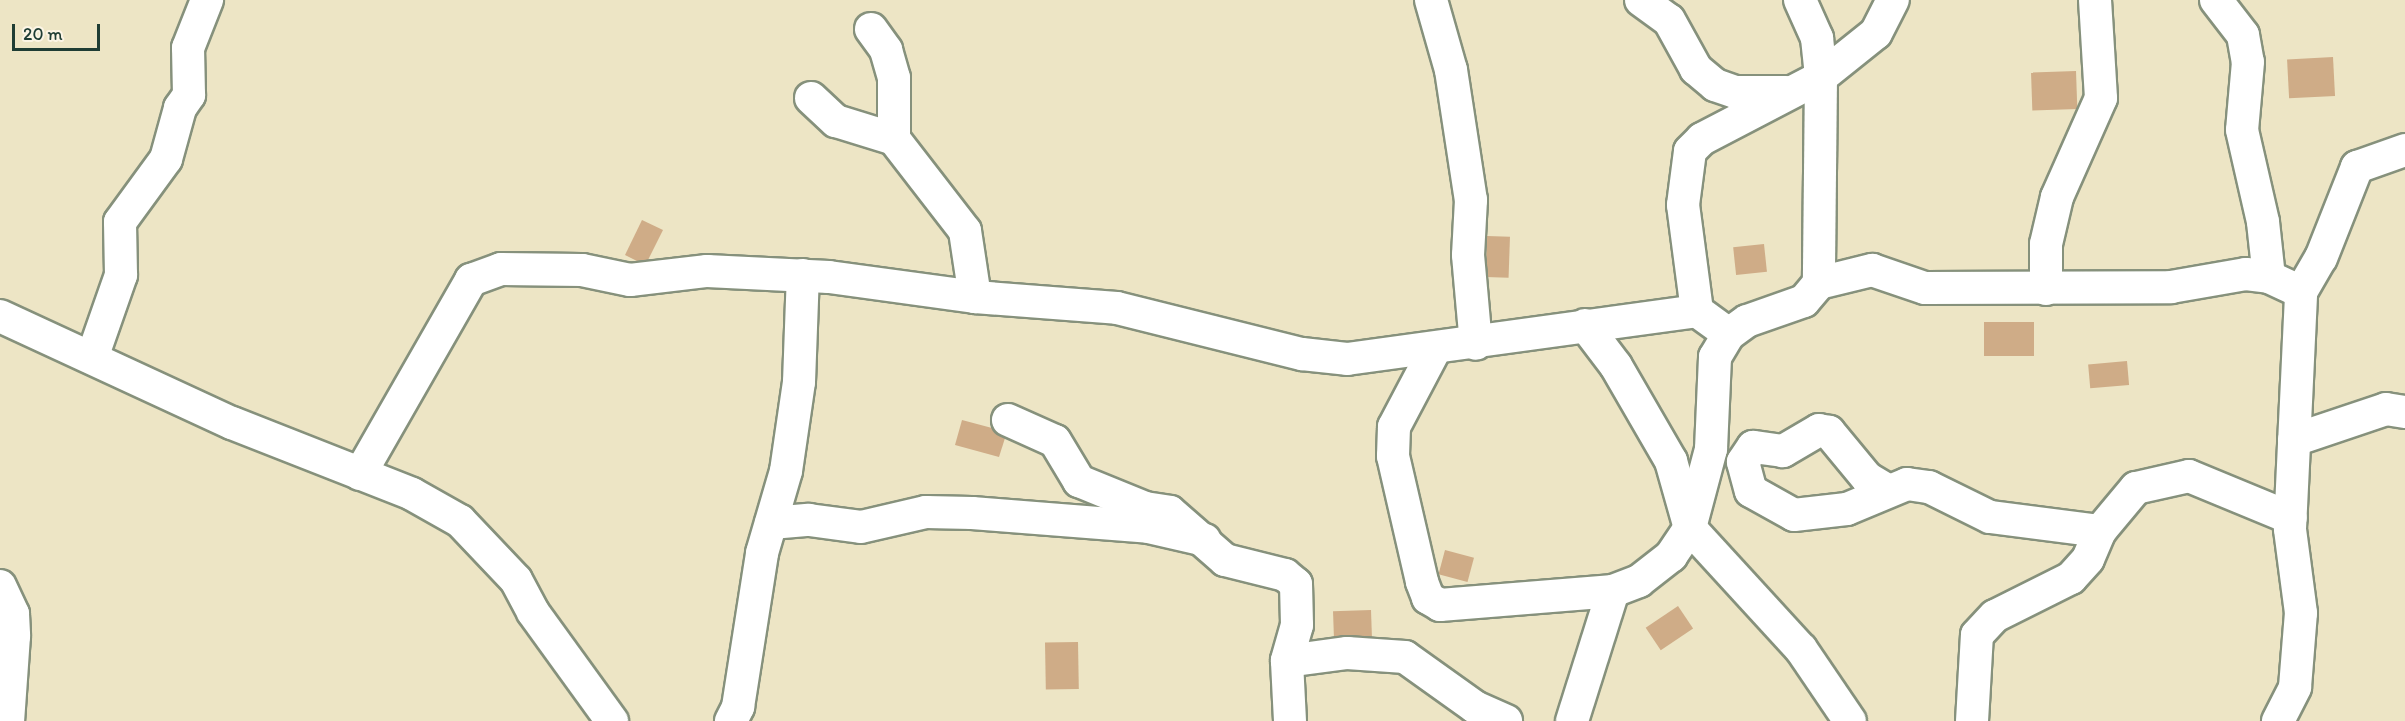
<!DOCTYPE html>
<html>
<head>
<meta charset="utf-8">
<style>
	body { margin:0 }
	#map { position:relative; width:2405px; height:721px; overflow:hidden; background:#ede5c5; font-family:Itim,sans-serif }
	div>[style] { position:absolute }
	.building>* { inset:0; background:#cfac87; transform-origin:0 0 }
	.roads { filter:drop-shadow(2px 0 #86917c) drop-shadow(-2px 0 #86917c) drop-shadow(0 2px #86917c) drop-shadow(0 -2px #86917c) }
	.minor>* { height:32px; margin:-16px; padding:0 16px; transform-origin:16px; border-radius:16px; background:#fff }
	span { translate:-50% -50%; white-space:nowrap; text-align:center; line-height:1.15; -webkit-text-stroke:4.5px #fcf5e5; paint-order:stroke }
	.scale { position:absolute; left:12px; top:24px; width:88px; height:27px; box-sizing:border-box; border:3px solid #1f3d34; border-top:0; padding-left:8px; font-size:18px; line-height:21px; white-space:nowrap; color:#1f3d34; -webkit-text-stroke:4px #fcf5e5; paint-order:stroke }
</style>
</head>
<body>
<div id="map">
	<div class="building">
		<div style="left:2333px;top:57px;width:39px;height:46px;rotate:87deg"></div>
		<div style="left:2076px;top:71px;width:38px;height:45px;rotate:88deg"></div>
		<div style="clip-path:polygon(642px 220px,663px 230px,648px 260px,637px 261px,625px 255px)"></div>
		<div style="left:1487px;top:236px;width:23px;height:41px;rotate:2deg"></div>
		<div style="left:1764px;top:244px;width:28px;height:31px;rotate:84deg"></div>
		<div style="left:1984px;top:322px;width:50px;height:34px"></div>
		<div style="left:2127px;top:361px;width:24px;height:39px;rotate:85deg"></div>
		<div style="clip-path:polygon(962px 420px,992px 428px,1005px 438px,999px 457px,955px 445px)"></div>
		<div style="left:1445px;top:550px;width:30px;height:25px;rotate:15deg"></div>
		<div style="left:1678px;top:606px;width:27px;height:39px;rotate:56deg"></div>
		<div style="left:1371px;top:610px;width:27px;height:38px;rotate:88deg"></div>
		<div style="left:1078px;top:642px;width:47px;height:33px;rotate:89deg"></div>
	</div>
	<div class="roads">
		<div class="minor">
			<div style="left:1431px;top:0;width:73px;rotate:74.1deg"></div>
			<div style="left:1451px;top:70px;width:132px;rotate:81.3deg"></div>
			<div style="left:1471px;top:200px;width:55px;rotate:93.1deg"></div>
			<div style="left:1468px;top:255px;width:89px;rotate:84.9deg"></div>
			<div style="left:1641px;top:0;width:34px;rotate:36deg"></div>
			<div style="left:1669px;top:20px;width:56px;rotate:61.1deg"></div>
			<div style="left:1696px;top:69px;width:25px;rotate:40deg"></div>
			<div style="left:1715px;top:85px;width:21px;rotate:19deg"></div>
			<div style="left:1735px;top:92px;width:51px"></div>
			<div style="left:1800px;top:0;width:42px;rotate:65.9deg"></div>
			<div style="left:1817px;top:38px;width:39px;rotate:84deg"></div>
			<div style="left:1821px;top:77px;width:206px;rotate:90.6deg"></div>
			<div style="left:2216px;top:0;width:44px;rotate:52.4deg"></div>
			<div style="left:2243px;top:35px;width:27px;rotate:80deg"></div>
			<div style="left:2248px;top:62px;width:68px;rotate:95deg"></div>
			<div style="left:2242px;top:130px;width:94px;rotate:77.1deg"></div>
			<div style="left:2263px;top:222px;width:55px;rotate:83.8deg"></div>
			<div style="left:871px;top:29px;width:26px;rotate:54deg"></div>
			<div style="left:886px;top:50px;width:29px;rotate:74deg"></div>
			<div style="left:894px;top:78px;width:61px;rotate:90deg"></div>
			<div style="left:894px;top:139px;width:116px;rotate:52.3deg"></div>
			<div style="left:965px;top:231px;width:67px;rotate:81.4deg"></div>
			<div style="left:811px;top:98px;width:34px;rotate:43deg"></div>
			<div style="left:836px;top:121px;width:61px;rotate:17.2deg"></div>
			<div style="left:2046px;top:289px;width:45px;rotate:-90deg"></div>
			<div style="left:2046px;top:244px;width:48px;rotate:-76.8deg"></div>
			<div style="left:2057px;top:197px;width:108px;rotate:-66deg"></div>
			<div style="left:2101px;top:98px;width:98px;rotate:-93.5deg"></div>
			<div style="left:1697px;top:311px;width:107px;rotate:-97.5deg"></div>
			<div style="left:1683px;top:205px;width:54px;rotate:-82.6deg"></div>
			<div style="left:1690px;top:151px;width:17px;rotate:-45deg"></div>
			<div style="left:1702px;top:139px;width:134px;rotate:-27.5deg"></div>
			<div style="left:1821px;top:77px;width:70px;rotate:-38.7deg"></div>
			<div style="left:1876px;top:33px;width:37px;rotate:-63deg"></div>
			<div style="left:0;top:316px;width:255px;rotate:24.8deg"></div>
			<div style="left:232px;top:423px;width:193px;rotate:21.5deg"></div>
			<div style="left:412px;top:494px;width:55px;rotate:29.4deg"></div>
			<div style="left:460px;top:521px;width:81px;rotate:46.5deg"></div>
			<div style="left:516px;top:580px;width:36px;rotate:62deg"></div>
			<div style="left:533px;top:612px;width:135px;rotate:54.1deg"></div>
			<div style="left:1585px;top:325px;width:51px;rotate:52.9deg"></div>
			<div style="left:1616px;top:366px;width:110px;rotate:59.9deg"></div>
			<div style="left:1671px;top:461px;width:70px;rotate:74.2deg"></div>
			<div style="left:1690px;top:528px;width:164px;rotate:47.5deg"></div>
			<div style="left:1801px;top:649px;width:87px;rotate:55.8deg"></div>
			<div style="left:1434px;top:351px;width:86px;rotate:117.8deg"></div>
			<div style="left:1394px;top:427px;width:29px;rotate:92deg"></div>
			<div style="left:1393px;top:456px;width:129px;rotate:77deg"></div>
			<div style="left:1422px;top:582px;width:17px;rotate:69deg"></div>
			<div style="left:1428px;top:598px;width:14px;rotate:30deg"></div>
			<div style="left:1440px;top:605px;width:174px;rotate:-4.6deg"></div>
			<div style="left:1613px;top:591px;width:28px;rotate:-21deg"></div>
			<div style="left:1639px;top:581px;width:41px;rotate:-38deg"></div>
			<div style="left:1671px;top:556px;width:34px;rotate:-56deg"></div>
			<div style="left:1690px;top:528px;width:82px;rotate:-75.1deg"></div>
			<div style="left:1711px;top:449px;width:92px;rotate:-87.5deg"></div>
			<div style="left:1715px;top:357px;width:27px;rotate:-59deg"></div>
			<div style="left:1729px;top:334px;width:22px;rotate:-36deg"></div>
			<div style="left:1747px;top:321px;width:60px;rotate:-19.3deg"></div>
			<div style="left:1804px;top:301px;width:23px;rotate:-50deg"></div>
			<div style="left:1819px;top:283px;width:55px;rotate:-13.8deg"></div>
			<div style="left:1872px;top:270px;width:56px;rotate:18.8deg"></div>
			<div style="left:1925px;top:288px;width:246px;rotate:-0.2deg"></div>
			<div style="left:2171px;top:287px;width:76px;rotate:-9.8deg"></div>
			<div style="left:2246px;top:274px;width:23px;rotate:7deg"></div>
			<div style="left:2269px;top:277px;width:35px;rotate:25deg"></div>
			<div style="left:93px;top:355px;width:85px;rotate:-70.7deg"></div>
			<div style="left:121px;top:275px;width:53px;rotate:-91.1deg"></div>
			<div style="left:120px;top:222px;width:78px;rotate:-53.9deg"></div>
			<div style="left:166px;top:159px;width:53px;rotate:-74.6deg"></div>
			<div style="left:180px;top:108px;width:16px;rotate:-55deg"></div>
			<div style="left:189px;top:95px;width:47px;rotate:-91.2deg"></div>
			<div style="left:188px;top:48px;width:52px;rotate:-68.4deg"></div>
			<div style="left:1008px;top:420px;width:51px;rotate:24.1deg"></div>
			<div style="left:1055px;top:441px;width:47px;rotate:59deg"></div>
			<div style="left:1079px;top:481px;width:71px;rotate:22.2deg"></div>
			<div style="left:1145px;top:508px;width:25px;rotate:9deg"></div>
			<div style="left:1170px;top:512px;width:73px;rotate:41.1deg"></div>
			<div style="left:1225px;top:560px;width:62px;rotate:14deg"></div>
			<div style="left:1285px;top:575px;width:14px;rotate:39deg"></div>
			<div style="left:1296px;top:584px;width:41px;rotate:88.6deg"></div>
			<div style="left:1297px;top:625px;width:37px;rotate:106deg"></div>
			<div style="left:2294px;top:440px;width:97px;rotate:-18.6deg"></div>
			<div style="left:2386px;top:409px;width:19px;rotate:9deg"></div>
			<div style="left:360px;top:474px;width:224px;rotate:-60.2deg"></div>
			<div style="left:471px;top:280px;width:32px;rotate:-20deg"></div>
			<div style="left:501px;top:269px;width:81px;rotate:0.7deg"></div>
			<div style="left:582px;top:270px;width:49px;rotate:11.8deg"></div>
			<div style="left:630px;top:280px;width:78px;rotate:-6.7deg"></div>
			<div style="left:707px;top:271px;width:122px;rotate:2.8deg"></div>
			<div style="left:829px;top:277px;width:147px;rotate:7.8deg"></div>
			<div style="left:975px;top:297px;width:142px;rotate:4.4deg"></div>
			<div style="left:1117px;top:308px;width:191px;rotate:14deg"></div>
			<div style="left:1302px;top:354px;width:45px;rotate:6.3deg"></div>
			<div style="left:1347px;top:359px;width:353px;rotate:-7.8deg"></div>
			<div style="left:1697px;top:311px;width:39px;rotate:36deg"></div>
			<div style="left:1887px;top:490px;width:23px;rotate:-149deg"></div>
			<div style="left:1867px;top:478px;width:60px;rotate:-129.6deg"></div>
			<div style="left:1829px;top:432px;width:10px;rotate:-169deg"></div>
			<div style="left:1819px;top:430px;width:42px;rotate:149.7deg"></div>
			<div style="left:1783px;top:451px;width:30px;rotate:-172deg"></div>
			<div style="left:1753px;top:447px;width:18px;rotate:124deg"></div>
			<div style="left:1743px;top:462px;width:30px;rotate:75deg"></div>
			<div style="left:1751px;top:491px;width:49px;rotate:29.2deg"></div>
			<div style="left:1794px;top:515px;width:53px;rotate:-6.5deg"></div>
			<div style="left:1847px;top:509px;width:65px;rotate:-22.6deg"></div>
			<div style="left:1907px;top:484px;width:22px;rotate:8deg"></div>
			<div style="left:1929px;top:487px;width:68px;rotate:26.2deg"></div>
			<div style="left:1990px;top:517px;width:111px;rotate:7.3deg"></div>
			<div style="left:771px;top:523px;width:38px;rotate:-5deg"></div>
			<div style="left:809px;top:520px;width:52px;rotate:7.7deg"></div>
			<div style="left:861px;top:527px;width:67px;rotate:-13deg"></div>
			<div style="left:926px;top:512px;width:46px;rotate:1.2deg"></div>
			<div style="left:972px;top:513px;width:177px;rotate:4.5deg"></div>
			<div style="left:1148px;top:527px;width:58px;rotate:12.8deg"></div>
			<div style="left:0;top:586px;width:31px;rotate:65deg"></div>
			<div style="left:13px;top:614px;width:22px;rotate:87deg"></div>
			<div style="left:14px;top:636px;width:85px;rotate:94deg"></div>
			<div style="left:731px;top:721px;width:16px;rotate:-63deg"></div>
			<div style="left:738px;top:707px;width:156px;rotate:-81.1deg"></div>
			<div style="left:762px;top:553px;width:85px;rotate:-73.7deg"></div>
			<div style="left:786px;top:471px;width:90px;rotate:-81.7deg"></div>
			<div style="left:799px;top:382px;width:107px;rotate:-87.9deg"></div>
			<div style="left:1290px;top:721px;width:60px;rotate:-92.9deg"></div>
			<div style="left:1287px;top:661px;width:61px;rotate:-7.6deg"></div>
			<div style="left:1347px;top:653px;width:58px;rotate:3.9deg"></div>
			<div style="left:1405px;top:657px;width:86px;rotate:35.5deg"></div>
			<div style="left:1475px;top:707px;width:34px;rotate:24deg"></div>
			<div style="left:1572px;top:721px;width:136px;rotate:-72.5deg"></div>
			<div style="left:1972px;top:721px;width:86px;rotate:-86.7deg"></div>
			<div style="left:1977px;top:635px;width:26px;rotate:-47deg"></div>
			<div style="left:1995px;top:616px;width:85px;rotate:-26.6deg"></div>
			<div style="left:2071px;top:578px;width:25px;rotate:-48deg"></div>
			<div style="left:2088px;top:559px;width:30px;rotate:-67deg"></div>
			<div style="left:2100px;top:531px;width:56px;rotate:-50.1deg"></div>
			<div style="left:2136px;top:488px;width:54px;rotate:-12.8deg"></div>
			<div style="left:2189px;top:476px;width:110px;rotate:22.4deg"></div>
			<div style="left:2278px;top:721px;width:38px;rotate:-63deg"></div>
			<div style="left:2295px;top:687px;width:74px;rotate:-85.4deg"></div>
			<div style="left:2301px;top:613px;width:85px;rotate:-97.5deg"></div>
			<div style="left:2290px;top:529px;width:237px;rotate:-87.3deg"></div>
			<div style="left:2301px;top:292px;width:39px;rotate:-60deg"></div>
			<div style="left:2321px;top:258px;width:98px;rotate:-68.4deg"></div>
			<div style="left:2357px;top:167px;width:51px;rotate:-19.5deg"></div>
		</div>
	</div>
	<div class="scale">20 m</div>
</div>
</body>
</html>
